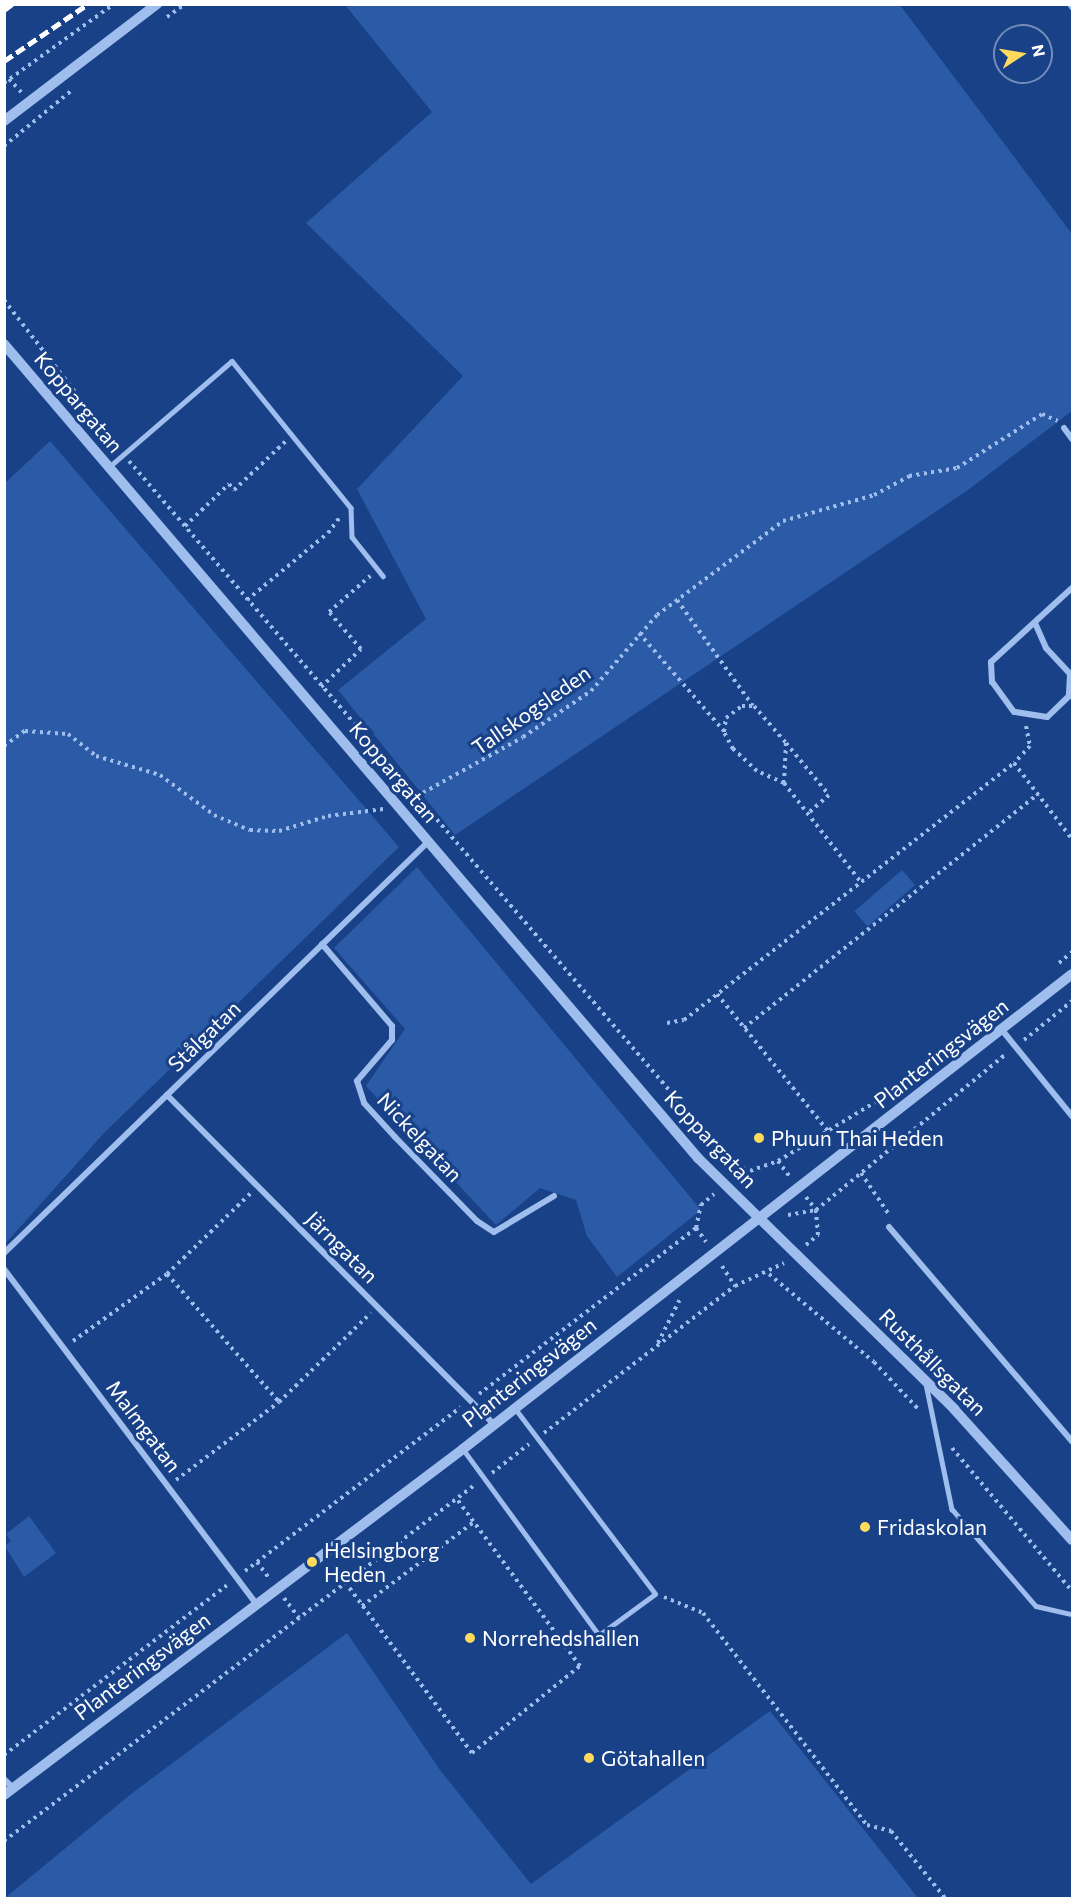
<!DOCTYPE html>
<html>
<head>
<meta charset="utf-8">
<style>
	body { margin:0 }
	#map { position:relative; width:1077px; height:1903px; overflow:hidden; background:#184188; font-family:Commissioner,sans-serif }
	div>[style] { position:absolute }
	.green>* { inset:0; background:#2b5aa6; transform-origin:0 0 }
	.path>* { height:4px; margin-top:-2px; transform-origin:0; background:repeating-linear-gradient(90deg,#9fbeed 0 3px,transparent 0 7.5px) }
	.service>* { height:4.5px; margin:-2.25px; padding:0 2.25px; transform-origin:2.25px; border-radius:2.25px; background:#9fbeed }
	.minor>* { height:6px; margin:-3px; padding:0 3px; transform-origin:3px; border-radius:3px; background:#9fbeed }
	.tertiary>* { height:10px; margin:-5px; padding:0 5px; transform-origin:5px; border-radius:5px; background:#9fbeed }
	.rail>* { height:4.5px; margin-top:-2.25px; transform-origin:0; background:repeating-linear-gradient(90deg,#fff 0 10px,transparent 0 14.5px) }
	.dots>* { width:16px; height:16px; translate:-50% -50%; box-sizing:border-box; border:3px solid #184188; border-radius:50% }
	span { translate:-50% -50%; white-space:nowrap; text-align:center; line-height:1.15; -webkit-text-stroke:6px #184188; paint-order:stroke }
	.street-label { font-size:21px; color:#fff }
	.poi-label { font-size:21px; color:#fff }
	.left { translate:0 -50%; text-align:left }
	.frame { position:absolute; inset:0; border:6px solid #fff; pointer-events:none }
	.north { position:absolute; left:993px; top:24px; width:60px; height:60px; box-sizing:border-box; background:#184188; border:2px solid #748db8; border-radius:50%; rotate:78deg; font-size:16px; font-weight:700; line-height:24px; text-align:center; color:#fff }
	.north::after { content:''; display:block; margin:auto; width:21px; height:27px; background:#ffda5c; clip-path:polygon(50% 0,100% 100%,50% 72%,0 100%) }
</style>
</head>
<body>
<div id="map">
	<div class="green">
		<div style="clip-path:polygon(345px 5px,900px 5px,1072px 234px,1072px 411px,968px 490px,455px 835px,338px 690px,426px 619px,357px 489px,463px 376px,306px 223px,432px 112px)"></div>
		<div style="clip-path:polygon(50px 441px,399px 847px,104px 1133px,5px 1244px,5px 483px)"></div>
		<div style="clip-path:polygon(417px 867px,701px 1210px,617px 1277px,587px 1236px,576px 1200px,540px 1188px,496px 1225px,366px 1086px,405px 1029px,334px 948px)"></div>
		<div style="left:902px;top:870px;width:20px;height:63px;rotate:49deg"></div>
		<div style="clip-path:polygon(29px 1516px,56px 1553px,24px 1577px,5px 1546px,11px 1541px,6px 1534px)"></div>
		<div style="clip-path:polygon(347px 1633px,440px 1770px,531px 1884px,770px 1711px,918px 1898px,5px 1898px,131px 1794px)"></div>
	</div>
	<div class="path">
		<div style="left:167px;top:17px;width:22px;rotate:-36deg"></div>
		<div style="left:9px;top:79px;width:18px;rotate:47deg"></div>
		<div style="left:4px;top:83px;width:135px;rotate:-35.7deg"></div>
		<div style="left:4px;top:146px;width:87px;rotate:-39.4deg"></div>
		<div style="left:4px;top:300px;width:185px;rotate:52.3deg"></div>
		<div style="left:129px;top:461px;width:877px;rotate:49.35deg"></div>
		<div style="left:700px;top:1126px;width:62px;rotate:44.3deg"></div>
		<div style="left:185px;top:526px;width:61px;rotate:-43.7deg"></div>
		<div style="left:229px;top:484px;width:8px;rotate:50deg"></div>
		<div style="left:234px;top:490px;width:71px;rotate:-43.3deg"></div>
		<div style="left:247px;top:600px;width:105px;rotate:-39.6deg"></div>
		<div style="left:328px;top:533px;width:21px;rotate:-53deg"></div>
		<div style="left:677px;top:600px;width:130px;rotate:54.4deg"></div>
		<div style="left:639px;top:633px;width:130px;rotate:49.1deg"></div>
		<div style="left:321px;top:687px;width:55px;rotate:-43.5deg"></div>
		<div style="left:361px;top:649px;width:49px;rotate:-130.9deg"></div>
		<div style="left:329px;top:612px;width:55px;rotate:-41.3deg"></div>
		<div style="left:1026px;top:726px;width:20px;rotate:79deg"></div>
		<div style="left:1030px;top:746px;width:23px;rotate:133deg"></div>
		<div style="left:1014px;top:763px;width:96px;rotate:52.7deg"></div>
		<div style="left:786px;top:743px;width:67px;rotate:50.4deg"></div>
		<div style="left:829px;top:795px;width:28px;rotate:139deg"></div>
		<div style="left:4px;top:746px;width:26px;rotate:-36deg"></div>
		<div style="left:25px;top:731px;width:43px;rotate:4deg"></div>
		<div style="left:68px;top:734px;width:36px;rotate:38deg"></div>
		<div style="left:96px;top:756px;width:67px;rotate:16.5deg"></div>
		<div style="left:160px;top:775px;width:67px;rotate:36.5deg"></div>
		<div style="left:214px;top:815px;width:39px;rotate:23deg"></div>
		<div style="left:250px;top:830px;width:29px;rotate:2deg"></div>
		<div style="left:279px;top:831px;width:51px;rotate:-17deg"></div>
		<div style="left:328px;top:816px;width:56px;rotate:-7.1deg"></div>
		<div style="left:784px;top:783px;width:30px;rotate:-156deg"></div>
		<div style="left:757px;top:771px;width:33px;rotate:-137deg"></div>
		<div style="left:733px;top:749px;width:19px;rotate:-118deg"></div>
		<div style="left:724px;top:732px;width:14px;rotate:-82deg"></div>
		<div style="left:726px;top:718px;width:20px;rotate:-37deg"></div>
		<div style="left:742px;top:706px;width:12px"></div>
		<div style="left:754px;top:706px;width:49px;rotate:49.1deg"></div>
		<div style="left:786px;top:743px;width:40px;rotate:92.9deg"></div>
		<div style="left:784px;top:783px;width:124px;rotate:52.2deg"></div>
		<div style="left:410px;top:800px;width:129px;rotate:-29.1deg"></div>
		<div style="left:523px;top:737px;width:82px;rotate:-34.1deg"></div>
		<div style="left:591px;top:691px;width:101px;rotate:-49deg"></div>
		<div style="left:657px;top:615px;width:157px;rotate:-36.7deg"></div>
		<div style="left:783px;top:521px;width:95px;rotate:-15.9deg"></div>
		<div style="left:874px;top:495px;width:40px;rotate:-28deg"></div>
		<div style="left:909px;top:476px;width:49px;rotate:-9.5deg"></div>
		<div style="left:957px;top:468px;width:101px;rotate:-32.4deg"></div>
		<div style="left:1042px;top:414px;width:17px;rotate:24deg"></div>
		<div style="left:1059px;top:963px;width:17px;rotate:-40deg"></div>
		<div style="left:717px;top:994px;width:176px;rotate:51deg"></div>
		<div style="left:667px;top:1023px;width:17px;rotate:-10deg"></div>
		<div style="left:684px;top:1020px;width:418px;rotate:-37.9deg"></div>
		<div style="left:744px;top:1028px;width:376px;rotate:-38.5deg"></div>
		<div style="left:1024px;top:1040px;width:62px;rotate:-39.1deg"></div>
		<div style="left:778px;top:1161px;width:20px;rotate:53deg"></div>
		<div style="left:861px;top:1173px;width:52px;rotate:56deg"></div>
		<div style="left:736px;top:1176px;width:45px;rotate:-19.7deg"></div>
		<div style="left:778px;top:1161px;width:145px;rotate:-31.2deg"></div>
		<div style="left:806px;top:1197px;width:16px;rotate:52deg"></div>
		<div style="left:788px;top:1215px;width:28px;rotate:-10deg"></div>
		<div style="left:816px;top:1210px;width:246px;rotate:-39.4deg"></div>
		<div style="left:696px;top:1228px;width:17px;rotate:54deg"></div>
		<div style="left:806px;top:1245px;width:16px;rotate:-40deg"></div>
		<div style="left:818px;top:1235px;width:25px;rotate:-95deg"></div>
		<div style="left:722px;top:1266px;width:24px;rotate:57deg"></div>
		<div style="left:167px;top:1274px;width:170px;rotate:48.8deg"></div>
		<div style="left:769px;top:1274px;width:137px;rotate:40deg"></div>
		<div style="left:874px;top:1362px;width:67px;rotate:46.8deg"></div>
		<div style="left:73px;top:1341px;width:115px;rotate:-35.5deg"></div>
		<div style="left:167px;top:1274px;width:117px;rotate:-44deg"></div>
		<div style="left:658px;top:1343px;width:49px;rotate:-63.4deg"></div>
		<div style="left:479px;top:1394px;width:273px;rotate:-37.4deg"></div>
		<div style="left:696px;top:1228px;width:24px;rotate:-78deg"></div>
		<div style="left:701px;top:1205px;width:17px;rotate:-40deg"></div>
		<div style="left:544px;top:1433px;width:241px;rotate:-37.6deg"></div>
		<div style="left:735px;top:1286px;width:54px;rotate:-25.1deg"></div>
		<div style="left:952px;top:1448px;width:187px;rotate:50deg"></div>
		<div style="left:492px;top:1473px;width:47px;rotate:-38.1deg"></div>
		<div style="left:176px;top:1480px;width:129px;rotate:-37.1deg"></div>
		<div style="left:279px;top:1402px;width:128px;rotate:-44.1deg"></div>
		<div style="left:257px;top:1562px;width:20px;rotate:53deg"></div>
		<div style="left:245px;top:1571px;width:271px;rotate:-37.2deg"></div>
		<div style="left:345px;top:1582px;width:213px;rotate:53.4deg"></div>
		<div style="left:472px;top:1753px;width:139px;rotate:-38.9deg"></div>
		<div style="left:580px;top:1666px;width:207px;rotate:-126.4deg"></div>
		<div style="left:664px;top:1597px;width:42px;rotate:22.3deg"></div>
		<div style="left:703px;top:1613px;width:268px;rotate:52.3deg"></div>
		<div style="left:867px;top:1825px;width:25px;rotate:14deg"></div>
		<div style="left:891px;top:1831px;width:86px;rotate:51.1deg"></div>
		<div style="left:284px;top:1598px;width:25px;rotate:53deg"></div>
		<div style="left:362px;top:1606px;width:140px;rotate:-36.9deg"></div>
		<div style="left:4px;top:1755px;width:280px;rotate:-37.3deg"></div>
		<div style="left:4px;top:1841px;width:592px;rotate:-37.1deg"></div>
	</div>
	<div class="service">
		<div style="left:109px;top:467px;width:162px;rotate:-40.8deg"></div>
		<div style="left:232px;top:361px;width:189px;rotate:51deg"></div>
		<div style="left:351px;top:508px;width:29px;rotate:88deg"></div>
		<div style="left:352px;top:537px;width:50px;rotate:51.5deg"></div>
		<div style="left:926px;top:1384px;width:128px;rotate:78.3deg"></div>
		<div style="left:952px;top:1509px;width:128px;rotate:49.1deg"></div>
		<div style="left:1036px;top:1606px;width:37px;rotate:13deg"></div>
		<div style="left:463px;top:1449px;width:230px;rotate:53.8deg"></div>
		<div style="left:599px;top:1635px;width:69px;rotate:-36.2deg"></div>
		<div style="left:655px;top:1594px;width:232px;rotate:-127.1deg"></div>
	</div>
	<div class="minor">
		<div style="left:1070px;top:4px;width:4px;rotate:56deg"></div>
		<div style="left:1064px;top:428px;width:14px;rotate:54deg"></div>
		<div style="left:1035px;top:623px;width:27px;rotate:66deg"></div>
		<div style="left:1046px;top:648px;width:35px;rotate:47deg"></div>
		<div style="left:1070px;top:674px;width:22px;rotate:93deg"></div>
		<div style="left:1069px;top:696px;width:30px;rotate:136deg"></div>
		<div style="left:1047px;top:717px;width:33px;rotate:-171deg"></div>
		<div style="left:1014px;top:712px;width:37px;rotate:-126deg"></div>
		<div style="left:992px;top:682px;width:20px;rotate:-93deg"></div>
		<div style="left:991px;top:662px;width:110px;rotate:-42.4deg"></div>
		<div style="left:322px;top:944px;width:108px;rotate:49.5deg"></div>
		<div style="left:392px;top:1026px;width:14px;rotate:90deg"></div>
		<div style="left:392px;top:1040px;width:54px;rotate:130.5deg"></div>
		<div style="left:357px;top:1081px;width:23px;rotate:72deg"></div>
		<div style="left:364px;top:1103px;width:46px;rotate:47.6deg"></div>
		<div style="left:395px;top:1137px;width:117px;rotate:45.7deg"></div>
		<div style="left:477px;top:1221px;width:20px;rotate:33deg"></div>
		<div style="left:494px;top:1232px;width:70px;rotate:-31deg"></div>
		<div style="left:1002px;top:1030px;width:111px;rotate:50.9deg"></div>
		<div style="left:167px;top:1095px;width:462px;rotate:45.2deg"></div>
		<div style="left:889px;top:1227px;width:282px;rotate:49.5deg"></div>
		<div style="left:4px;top:1253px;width:591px;rotate:-44.11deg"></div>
		<div style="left:4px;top:1269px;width:418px;rotate:53deg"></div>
		<div style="left:4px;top:1779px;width:13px;rotate:45deg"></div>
	</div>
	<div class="tertiary">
		<div style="left:4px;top:121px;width:193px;rotate:-37.4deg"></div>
		<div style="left:4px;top:344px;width:1070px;rotate:49.55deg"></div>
		<div style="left:698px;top:1158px;width:359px;rotate:44.4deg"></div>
		<div style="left:954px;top:1409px;width:176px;rotate:48deg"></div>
		<div style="left:4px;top:1795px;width:575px;rotate:-37.01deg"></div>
		<div style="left:463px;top:1449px;width:772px;rotate:-37.95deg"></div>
	</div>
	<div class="rail">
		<div style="left:4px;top:10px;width:10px;rotate:-37deg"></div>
		<div style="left:4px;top:61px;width:102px;rotate:-34.2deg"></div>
	</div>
	<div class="dots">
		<div style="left:759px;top:1138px;background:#ffda5c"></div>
		<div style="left:865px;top:1527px;background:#ffda5c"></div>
		<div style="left:312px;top:1562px;background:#ffda5c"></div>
		<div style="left:470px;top:1638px;background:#ffda5c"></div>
		<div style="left:589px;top:1758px;background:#ffda5c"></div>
	</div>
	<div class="street-label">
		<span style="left:79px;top:402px;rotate:50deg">Koppargatan</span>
		<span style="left:531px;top:710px;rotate:-35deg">Tallskogsleden</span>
		<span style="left:394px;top:772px;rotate:50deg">Koppargatan</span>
		<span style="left:204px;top:1036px;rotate:-44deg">Stålgatan</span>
		<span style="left:941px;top:1053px;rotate:-38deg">Planteringsvägen</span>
		<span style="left:420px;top:1137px;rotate:47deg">Nickelgatan</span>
		<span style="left:711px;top:1139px;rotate:47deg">Koppargatan</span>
		<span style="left:342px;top:1247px;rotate:45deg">Järngatan</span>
		<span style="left:933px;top:1362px;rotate:45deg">Rusthållsgatan</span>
		<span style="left:529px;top:1372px;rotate:-38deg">Planteringsvägen</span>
		<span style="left:144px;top:1426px;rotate:53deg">Malmgatan</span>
		<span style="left:142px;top:1666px;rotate:-37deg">Planteringsvägen</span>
	</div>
	<div class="poi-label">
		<span class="left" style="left:771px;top:1138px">Phuun Thai Heden</span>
		<span class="left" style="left:877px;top:1527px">Fridaskolan</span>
		<span class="left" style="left:324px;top:1562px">Helsingborg<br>Heden</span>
		<span class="left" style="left:482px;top:1638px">Norrehedshallen</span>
		<span class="left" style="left:601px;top:1758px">Götahallen</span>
	</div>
	<div class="frame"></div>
	<div class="north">N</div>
</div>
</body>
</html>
